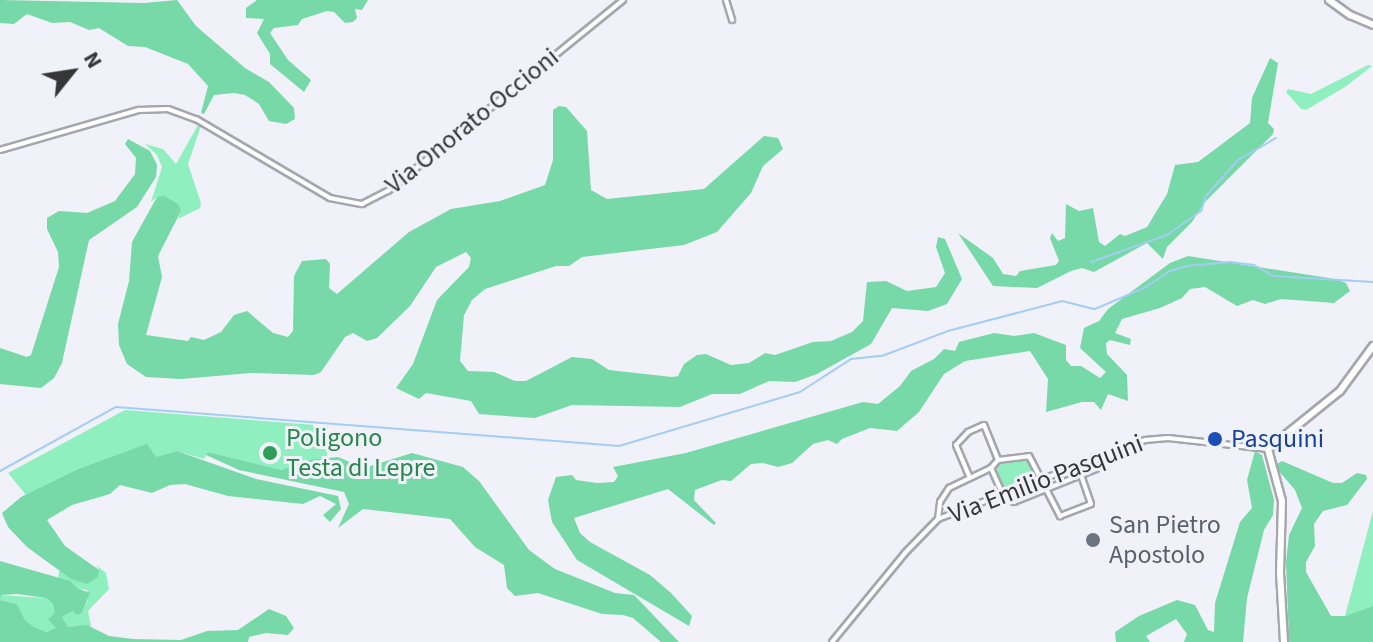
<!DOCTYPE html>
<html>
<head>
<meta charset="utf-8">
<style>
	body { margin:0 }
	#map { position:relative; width:1373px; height:642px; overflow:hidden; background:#f1f1f9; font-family:"Source Sans 3",sans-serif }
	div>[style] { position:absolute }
	.green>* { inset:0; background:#90efbe }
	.forest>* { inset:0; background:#76d9a7 }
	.stream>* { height:2px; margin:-1px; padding:0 1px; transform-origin:1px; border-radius:1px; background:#a4cdf5 }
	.roads { filter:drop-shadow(2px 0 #a7a6af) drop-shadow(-2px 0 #a7a6af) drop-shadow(0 2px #a7a6af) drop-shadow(0 -2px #a7a6af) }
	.street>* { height:4px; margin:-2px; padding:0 2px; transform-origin:2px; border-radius:2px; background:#fff }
	.secondary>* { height:6px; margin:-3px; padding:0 3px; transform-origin:3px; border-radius:3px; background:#fff }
	.dots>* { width:22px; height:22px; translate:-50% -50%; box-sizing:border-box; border:4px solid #f1f1f9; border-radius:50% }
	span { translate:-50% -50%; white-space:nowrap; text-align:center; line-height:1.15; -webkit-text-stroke:6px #f1f1f9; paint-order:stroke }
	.street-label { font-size:26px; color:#363639 }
	.leisure-label { font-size:26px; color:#27864d }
	.left { translate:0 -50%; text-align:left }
	.transit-label { font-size:26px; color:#164399 }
	.worship-label { font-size:26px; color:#5b616d }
	.north { position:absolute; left:32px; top:32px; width:80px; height:80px; -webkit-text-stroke:6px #f1f1f9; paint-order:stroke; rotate:60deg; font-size:22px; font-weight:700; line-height:32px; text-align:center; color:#363639 }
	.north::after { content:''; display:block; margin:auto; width:28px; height:36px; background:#363639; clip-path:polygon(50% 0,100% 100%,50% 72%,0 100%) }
</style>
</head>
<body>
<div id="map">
	<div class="green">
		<div style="clip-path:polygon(1368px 65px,1372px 66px,1345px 87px,1306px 110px,1301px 109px,1286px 92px,1288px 89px,1311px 94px)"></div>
		<div style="clip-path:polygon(198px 125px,201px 126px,188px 164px,201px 203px,200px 208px,178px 219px,181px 211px,157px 197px,151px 202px,162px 167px,157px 155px,145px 144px,163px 149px,176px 164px)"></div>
		<div style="clip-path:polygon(125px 410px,328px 426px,327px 458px,282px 470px,208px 452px,204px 459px,177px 451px,156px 457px,129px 451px,78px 469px,26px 495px,8px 473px)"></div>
		<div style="clip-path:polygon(1024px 458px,1031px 463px,1036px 474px,1003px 488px,995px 470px,1001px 463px)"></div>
		<div style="clip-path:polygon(1373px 511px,1373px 606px,1345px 616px)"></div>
		<div style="clip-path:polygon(96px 565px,106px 573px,109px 589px,88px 611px,91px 626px,68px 627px,62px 617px,73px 611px,82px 613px,88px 600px,87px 590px,76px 588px,58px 577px,60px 568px,71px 579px,99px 570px)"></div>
		<div style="clip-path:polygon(0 595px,46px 598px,54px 605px,57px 628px,47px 632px,34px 627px,25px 620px,17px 604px,0 600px)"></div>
	</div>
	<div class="forest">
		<div style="clip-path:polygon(0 0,144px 3px,177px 0,196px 26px,245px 68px,269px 82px,294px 108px,295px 119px,286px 124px,269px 121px,259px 104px,245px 95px,234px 93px,214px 95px,204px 114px,201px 113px,208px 86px,188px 64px,145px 47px,128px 46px,99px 28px,89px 30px,70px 22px,52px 23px,27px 14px,14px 24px,0 23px)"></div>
		<div style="clip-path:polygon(257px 0,368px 0,362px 10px,355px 9px,357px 18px,353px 22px,345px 23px,334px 12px,327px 11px,302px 19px,298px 25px,274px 28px,270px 33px,288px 60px,311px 80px,304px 92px,270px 64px,270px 54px,257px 33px,264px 19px,246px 18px,246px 8px)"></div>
		<div style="clip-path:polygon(1270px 58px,1278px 63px,1268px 123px,1274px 129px,1273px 134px,1205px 202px,1192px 222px,1167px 247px,1163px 259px,1147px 243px,1094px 272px,1082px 268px,1071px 271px,1037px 288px,993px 286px,958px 233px,993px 258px,1003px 274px,1016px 276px,1020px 271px,1056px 265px,1059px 261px,1050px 238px,1052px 233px,1058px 241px,1065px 238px,1066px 204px,1079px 211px,1093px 208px,1099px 242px,1105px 246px,1120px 234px,1125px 236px,1147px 227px,1167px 194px,1175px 165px,1198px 162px,1250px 123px,1252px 98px)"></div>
		<div style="clip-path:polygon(559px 106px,566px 107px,587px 131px,591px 190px,607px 199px,704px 189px,764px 136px,778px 138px,783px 149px,763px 166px,751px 193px,717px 232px,684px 245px,582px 257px,569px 266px,556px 266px,485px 289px,472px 300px,464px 315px,460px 361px,468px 371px,494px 372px,515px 381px,526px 381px,572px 357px,592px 359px,609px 370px,672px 377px,678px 376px,684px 364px,697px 355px,706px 354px,731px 365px,749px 363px,765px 353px,775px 355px,813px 342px,831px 341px,852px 332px,863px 321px,867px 282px,886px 281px,907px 291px,936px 287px,945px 273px,936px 247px,938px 237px,945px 239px,962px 279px,947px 304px,928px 311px,892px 308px,871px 344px,817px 374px,795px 382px,769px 381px,740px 394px,712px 394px,680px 407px,572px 405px,535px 418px,519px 417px,479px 414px,471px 401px,426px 393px,419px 399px,396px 388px,413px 364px,437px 300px,469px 267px,471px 258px,466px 252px,436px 267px,410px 306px,377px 338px,367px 341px,353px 333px,345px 337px,321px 372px,314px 375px,251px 373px,181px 379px,146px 377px,127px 364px,119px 345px,118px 324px,129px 281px,132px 242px,157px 197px,164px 196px,178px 204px,181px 211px,158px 256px,162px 277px,146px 335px,188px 341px,191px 337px,204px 340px,221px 332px,234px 315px,247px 311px,273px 333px,288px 337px,293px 331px,294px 276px,302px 261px,326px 259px,330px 264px,329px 288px,337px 294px,409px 232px,451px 209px,500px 201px,545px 185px,553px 160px,553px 110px)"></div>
		<div style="clip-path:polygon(128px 139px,150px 151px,157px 165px,156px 177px,137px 207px,89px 240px,62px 363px,54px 378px,41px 388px,0 384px,0 348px,27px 357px,31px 355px,59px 267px,58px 252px,47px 229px,47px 218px,59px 211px,87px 213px,115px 201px,135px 174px,136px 158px,125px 144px)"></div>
		<div style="clip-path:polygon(1188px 256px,1335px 279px,1346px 283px,1350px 291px,1334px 303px,1281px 299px,1265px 304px,1253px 300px,1237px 306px,1205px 287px,1190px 289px,1182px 298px,1160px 308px,1122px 319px,1115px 333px,1131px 339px,1130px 345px,1110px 340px,1106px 343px,1107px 354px,1127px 375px,1128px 401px,1108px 394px,1101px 410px,1094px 402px,1082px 402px,1046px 412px,1048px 379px,1030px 351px,965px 361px,944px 374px,919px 412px,897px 431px,870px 428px,842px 439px,837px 444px,828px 440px,813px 444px,792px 463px,778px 467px,763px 463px,751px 464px,731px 481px,722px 480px,695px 490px,694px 500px,716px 523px,714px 525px,668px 489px,574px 518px,580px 533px,590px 542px,650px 575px,671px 593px,692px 616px,689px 626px,577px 560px,552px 522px,548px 500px,556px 477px,572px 475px,576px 480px,597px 483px,614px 482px,618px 476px,613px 467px,686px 453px,863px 402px,878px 404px,900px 386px,911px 371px,934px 359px,944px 349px,955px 351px,959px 342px,994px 333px,1014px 336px,1034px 333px,1066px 345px,1066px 360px,1071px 366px,1081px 366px,1100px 378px,1106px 372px,1080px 348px,1084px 328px,1099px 321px,1108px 309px,1170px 263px)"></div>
		<div style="clip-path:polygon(147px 444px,156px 457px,177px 451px,256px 479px,338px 496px,341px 509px,330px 522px,323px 515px,336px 504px,320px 496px,303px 504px,228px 496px,185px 484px,170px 485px,152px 493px,120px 485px,110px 494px,72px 505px,47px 520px,65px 546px,99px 570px,98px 577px,87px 584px,71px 579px,27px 547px,8px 527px,2px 513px,21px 497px,78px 469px)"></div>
		<div style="clip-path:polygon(1255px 451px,1262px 455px,1274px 500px,1273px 515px,1264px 530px,1247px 598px,1243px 642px,1184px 642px,1187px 634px,1176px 619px,1146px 636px,1150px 642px,1116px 642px,1115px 632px,1139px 616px,1177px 600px,1195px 605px,1208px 630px,1214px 632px,1215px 603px,1240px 522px,1252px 508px,1247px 480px)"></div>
		<div style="clip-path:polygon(208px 452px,282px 470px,309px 460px,338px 457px,364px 468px,412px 453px,463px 467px,479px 481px,529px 550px,555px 569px,615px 593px,634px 595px,679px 642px,661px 642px,633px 618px,623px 615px,602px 614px,538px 593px,515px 596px,507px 588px,504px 565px,475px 547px,450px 519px,363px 509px,338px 528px,349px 504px,344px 492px,239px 470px,206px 455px)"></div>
		<div style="clip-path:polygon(1282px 461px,1333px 483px,1342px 483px,1357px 473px,1366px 475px,1367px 479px,1347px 505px,1323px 511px,1314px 524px,1315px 546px,1306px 562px,1306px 572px,1331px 616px,1345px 616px,1373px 606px,1373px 642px,1289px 642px,1286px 562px,1289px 535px,1302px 508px,1295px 490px,1278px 470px,1277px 464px)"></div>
		<div style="clip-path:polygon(evenodd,0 561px,70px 581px,77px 588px,90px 593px,82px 613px,77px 615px,73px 611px,62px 617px,68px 627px,87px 625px,109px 636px,133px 639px,181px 640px,207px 631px,238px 630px,269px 609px,286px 616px,294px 628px,288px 635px,266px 633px,249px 637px,248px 642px,0 642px,0 561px,17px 594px,46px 598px,53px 604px,55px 613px,48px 619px,56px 628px,47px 632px,34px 627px,25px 620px,17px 604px,0 600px,1px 595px,17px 594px)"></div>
	</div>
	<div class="stream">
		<div style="left:1091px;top:262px;width:81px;rotate:-19.6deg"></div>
		<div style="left:1167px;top:235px;width:42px;rotate:-35.2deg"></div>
		<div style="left:1201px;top:211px;width:16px;rotate:-72deg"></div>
		<div style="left:1206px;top:196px;width:48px;rotate:-48.4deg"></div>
		<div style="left:1238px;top:160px;width:44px;rotate:-30.1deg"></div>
		<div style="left:0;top:471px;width:132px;rotate:-28.9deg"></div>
		<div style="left:116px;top:407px;width:505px;rotate:4.43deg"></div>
		<div style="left:619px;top:446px;width:189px;rotate:-16.6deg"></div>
		<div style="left:800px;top:392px;width:61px;rotate:-32.9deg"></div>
		<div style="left:851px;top:359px;width:31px;rotate:-6deg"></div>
		<div style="left:882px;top:356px;width:71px;rotate:-20.7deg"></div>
		<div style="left:948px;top:331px;width:118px;rotate:-14.7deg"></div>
		<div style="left:1062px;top:301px;width:34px;rotate:14deg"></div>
		<div style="left:1095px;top:309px;width:56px;rotate:-23.3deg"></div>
		<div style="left:1146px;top:287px;width:29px;rotate:-34deg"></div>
		<div style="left:1170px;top:271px;width:18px;rotate:-16deg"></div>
		<div style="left:1187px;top:266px;width:43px;rotate:-5.3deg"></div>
		<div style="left:1230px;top:262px;width:24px;rotate:7deg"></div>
		<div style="left:1254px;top:265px;width:22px;rotate:30deg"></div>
		<div style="left:1273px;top:276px;width:100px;rotate:3.4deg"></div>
	</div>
	<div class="roads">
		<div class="street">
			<div style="left:726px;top:0;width:21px;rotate:73deg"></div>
			<div style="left:0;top:150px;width:145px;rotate:-16.1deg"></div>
			<div style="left:139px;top:110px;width:29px;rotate:-2deg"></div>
			<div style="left:168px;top:109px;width:30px;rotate:20deg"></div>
			<div style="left:196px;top:119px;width:156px;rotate:30.5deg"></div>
			<div style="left:330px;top:198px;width:33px;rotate:11deg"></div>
			<div style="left:362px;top:204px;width:29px;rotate:-27deg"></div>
			<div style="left:388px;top:191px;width:303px;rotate:-39.1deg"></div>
			<div style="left:991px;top:468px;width:11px;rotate:-49deg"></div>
			<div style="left:998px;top:460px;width:31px;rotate:-7deg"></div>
			<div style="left:1029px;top:456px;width:68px;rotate:62.7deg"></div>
			<div style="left:1060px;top:516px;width:33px;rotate:-21deg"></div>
			<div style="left:1091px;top:504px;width:31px;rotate:-109deg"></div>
			<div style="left:970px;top:478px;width:36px;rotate:-113deg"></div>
			<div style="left:956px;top:445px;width:18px;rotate:-47deg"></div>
			<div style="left:968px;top:432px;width:17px;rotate:-24deg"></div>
			<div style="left:984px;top:425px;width:38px;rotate:68deg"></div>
			<div style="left:938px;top:519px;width:17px;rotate:-83deg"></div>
			<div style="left:940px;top:502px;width:17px;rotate:-57deg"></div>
			<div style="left:949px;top:488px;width:47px;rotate:-25.5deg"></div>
			<div style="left:991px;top:468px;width:27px;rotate:66deg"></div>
			<div style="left:1002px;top:493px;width:15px;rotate:37deg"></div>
			<div style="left:1014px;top:502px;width:88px;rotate:-21.9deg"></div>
			<div style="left:1096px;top:469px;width:12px;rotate:-99deg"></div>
			<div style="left:832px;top:642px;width:115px;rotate:-50.6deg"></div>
			<div style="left:905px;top:553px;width:47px;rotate:-45.9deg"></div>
			<div style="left:938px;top:519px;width:222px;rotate:-20.9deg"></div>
			<div style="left:1145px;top:440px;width:23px;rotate:-5deg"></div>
			<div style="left:1168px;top:438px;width:101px;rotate:6.3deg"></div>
		</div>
		<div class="secondary">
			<div style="left:1329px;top:0;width:26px;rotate:36deg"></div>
			<div style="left:1350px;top:15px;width:25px;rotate:23deg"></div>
			<div style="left:1284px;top:642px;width:69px;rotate:-93.3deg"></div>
			<div style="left:1280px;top:573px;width:72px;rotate:-88.4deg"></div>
			<div style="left:1282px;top:501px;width:54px;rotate:-105.1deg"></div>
			<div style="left:1268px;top:449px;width:92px;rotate:-38.9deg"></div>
			<div style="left:1340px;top:391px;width:56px;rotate:-53.7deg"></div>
		</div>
	</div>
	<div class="dots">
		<div style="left:1215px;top:439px;background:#1a4fb4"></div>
		<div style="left:270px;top:453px;background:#2e9e5b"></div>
		<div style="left:1093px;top:540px;background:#6b7280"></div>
	</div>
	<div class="street-label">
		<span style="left:472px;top:121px;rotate:-39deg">Via Onorato Occioni</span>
		<span style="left:1046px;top:479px;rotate:-21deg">Via Emilio Pasquini</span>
	</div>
	<div class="leisure-label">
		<span class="left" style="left:286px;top:453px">Poligono<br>Testa di Lepre</span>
	</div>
	<div class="transit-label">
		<span class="left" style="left:1231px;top:439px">Pasquini</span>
	</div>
	<div class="worship-label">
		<span class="left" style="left:1109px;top:540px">San Pietro<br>Apostolo</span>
	</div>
	<div class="north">N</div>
</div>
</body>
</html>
